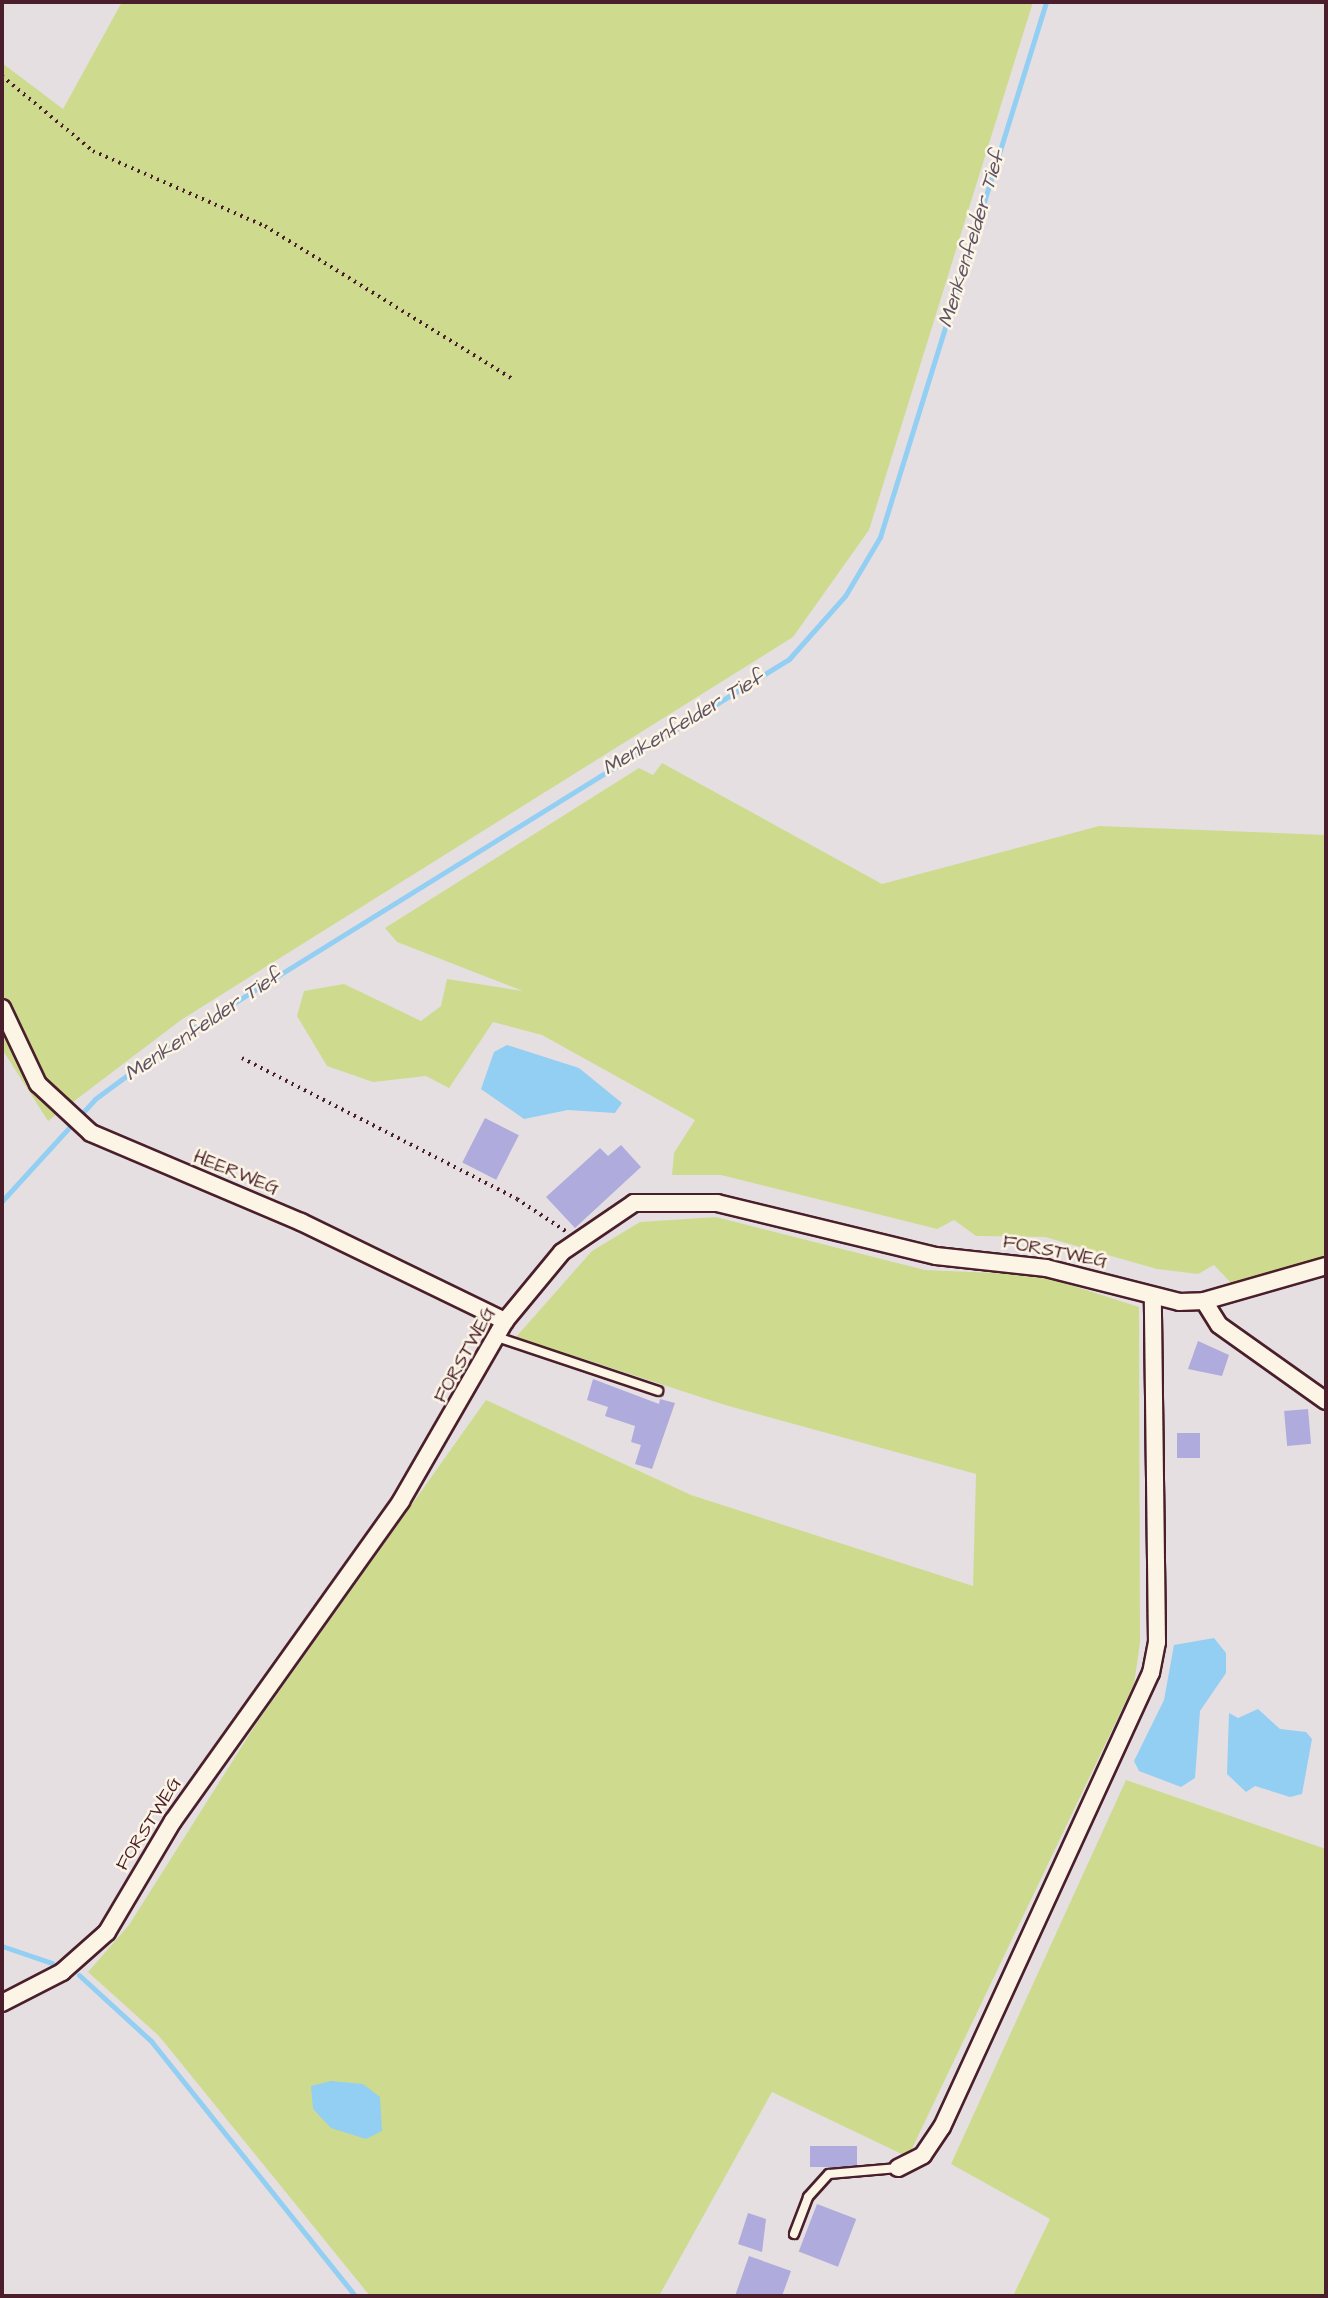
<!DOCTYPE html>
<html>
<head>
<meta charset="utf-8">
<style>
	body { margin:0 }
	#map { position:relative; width:1328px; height:2298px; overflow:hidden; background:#e5dfe2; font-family:"Architects Daughter",sans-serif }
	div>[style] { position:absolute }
	.green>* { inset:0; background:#cedb8f }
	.water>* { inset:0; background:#93cef3 }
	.stream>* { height:5px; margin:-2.5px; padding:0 2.5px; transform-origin:2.5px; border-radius:2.5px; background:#93cef3 }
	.building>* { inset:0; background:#afabdc; transform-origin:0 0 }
	.path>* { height:3.5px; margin-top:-1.75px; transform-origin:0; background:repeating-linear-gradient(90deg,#4a1f2b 0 2px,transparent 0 7px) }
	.roads { filter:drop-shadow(2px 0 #4a1f2b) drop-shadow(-2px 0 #4a1f2b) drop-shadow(0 2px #4a1f2b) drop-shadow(0 -2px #4a1f2b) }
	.service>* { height:8px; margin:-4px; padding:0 4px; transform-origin:4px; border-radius:4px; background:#fcf5e5 }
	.minor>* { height:16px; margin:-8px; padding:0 8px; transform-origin:8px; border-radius:8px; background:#fcf5e5 }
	span { translate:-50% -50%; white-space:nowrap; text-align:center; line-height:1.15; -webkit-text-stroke:5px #fcf5e5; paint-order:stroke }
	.street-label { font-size:19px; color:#4a1f2b }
	.water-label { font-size:21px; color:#605467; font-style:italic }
	.frame { position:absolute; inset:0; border:4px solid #4a1f2b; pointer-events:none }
</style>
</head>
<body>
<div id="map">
	<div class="green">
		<div style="clip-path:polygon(122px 2px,1033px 2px,869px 530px,793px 637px,181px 1020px,48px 1121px,2px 1049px,2px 63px,63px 109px)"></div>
		<div style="clip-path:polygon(662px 763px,882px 884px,1099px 826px,1326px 835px,1326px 1259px,1232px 1284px,1214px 1265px,1198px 1274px,1157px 1269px,1045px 1237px,976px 1236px,954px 1220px,937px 1229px,721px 1175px,672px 1175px,674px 1153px,695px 1120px,542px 1035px,493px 1022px,449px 1088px,426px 1076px,373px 1082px,327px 1066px,297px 1016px,304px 991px,344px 984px,421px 1021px,441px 1006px,447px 979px,523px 991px,397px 942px,385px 928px,639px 768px,653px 775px)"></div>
		<div style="clip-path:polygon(716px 1217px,925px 1270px,1039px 1275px,1139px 1307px,1140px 1643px,1134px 1684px,908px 2157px,772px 2092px,659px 2296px,370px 2296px,159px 2036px,88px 1972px,129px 1925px,256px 1724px,486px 1400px,691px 1495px,973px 1586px,976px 1474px,725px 1405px,516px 1337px,592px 1251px,640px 1222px)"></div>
		<div style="clip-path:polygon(1126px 1780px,1326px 1849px,1326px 2296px,1013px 2296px,1050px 2219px,951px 2164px)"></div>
	</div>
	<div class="water">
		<div style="clip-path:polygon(507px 1045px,579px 1068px,622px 1103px,615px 1113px,568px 1110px,524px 1119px,481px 1089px,494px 1052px)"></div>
		<div style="clip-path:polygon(1214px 1638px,1226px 1653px,1226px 1673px,1200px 1711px,1195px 1778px,1181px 1787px,1139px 1771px,1134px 1761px,1164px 1700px,1174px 1645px)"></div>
		<div style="clip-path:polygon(1258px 1709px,1280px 1729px,1306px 1732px,1312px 1739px,1302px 1794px,1290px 1797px,1255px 1786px,1246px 1792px,1227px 1774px,1229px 1713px,1238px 1718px)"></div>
		<div style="clip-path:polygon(331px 2081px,363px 2084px,380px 2097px,382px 2131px,366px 2139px,331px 2128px,313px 2109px,311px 2086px)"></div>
	</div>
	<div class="stream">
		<div style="left:2px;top:1201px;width:138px;rotate:-47.6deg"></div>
		<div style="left:95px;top:1099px;width:104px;rotate:-36.4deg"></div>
		<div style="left:179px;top:1037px;width:718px;rotate:-31.79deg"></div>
		<div style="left:789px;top:659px;width:84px;rotate:-48.4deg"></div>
		<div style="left:845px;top:596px;width:69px;rotate:-59.3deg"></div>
		<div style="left:880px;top:537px;width:560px;rotate:-72.76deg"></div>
		<div style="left:2px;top:1946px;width:53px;rotate:18.8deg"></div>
		<div style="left:79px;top:1975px;width:98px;rotate:42.5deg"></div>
		<div style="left:151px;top:2041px;width:327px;rotate:51.3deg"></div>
	</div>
	<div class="building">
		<div style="left:485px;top:1118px;width:38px;height:50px;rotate:27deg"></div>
		<div style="clip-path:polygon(621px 1145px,641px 1167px,575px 1228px,546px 1197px,600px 1148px,608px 1156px)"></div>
		<div style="clip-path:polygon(1198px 1341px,1229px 1355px,1222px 1376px,1188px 1369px)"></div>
		<div style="clip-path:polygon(593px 1379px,659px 1404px,660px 1399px,675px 1403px,652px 1469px,635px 1464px,641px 1445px,631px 1442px,635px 1426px,605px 1416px,608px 1407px,587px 1400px)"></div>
		<div style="left:1308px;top:1409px;width:35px;height:24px;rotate:85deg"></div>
		<div style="left:1177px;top:1433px;width:23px;height:25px"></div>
		<div style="left:810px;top:2146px;width:47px;height:21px"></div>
		<div style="left:817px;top:2204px;width:42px;height:51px;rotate:21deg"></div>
		<div style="clip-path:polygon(748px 2213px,766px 2219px,762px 2252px,738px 2244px)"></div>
		<div style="clip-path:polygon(749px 2256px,791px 2271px,782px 2296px,735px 2296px)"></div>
	</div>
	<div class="path">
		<div style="left:2px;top:76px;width:118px;rotate:39.5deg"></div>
		<div style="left:93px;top:151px;width:188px;rotate:23.6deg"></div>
		<div style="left:265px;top:226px;width:291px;rotate:31.7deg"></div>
		<div style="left:242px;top:1058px;width:309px;rotate:27.1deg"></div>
		<div style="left:517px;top:1199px;width:60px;rotate:33.4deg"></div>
	</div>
	<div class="roads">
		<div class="service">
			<div style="left:497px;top:1337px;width:170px;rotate:18.5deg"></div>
			<div style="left:794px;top:2234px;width:40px;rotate:-69deg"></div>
			<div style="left:808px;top:2197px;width:31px;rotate:-48deg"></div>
			<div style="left:829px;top:2174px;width:69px;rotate:-5deg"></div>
		</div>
		<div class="minor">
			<div style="left:2px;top:1008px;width:84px;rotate:64.7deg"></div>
			<div style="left:38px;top:1084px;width:72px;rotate:42.8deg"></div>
			<div style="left:91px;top:1133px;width:228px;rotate:23deg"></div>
			<div style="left:301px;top:1222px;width:227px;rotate:25.9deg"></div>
			<div style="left:1204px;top:1301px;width:28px;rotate:58deg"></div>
			<div style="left:1219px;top:1325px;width:131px;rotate:35.4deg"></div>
			<div style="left:2px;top:2003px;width:68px;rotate:-27.3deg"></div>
			<div style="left:62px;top:1972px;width:60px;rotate:-41.6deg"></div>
			<div style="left:107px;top:1932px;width:129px;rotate:-59.3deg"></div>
			<div style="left:173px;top:1821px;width:393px;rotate:-54.5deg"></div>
			<div style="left:401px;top:1501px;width:208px;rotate:-60deg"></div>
			<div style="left:505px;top:1321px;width:89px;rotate:-50.4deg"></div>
			<div style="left:562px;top:1252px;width:87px;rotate:-34.2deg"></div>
			<div style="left:634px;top:1203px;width:83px"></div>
			<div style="left:717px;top:1203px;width:225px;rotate:13.6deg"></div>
			<div style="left:936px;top:1256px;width:111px;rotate:6.2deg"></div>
			<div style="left:1046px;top:1268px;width:137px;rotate:14.3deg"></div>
			<div style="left:1179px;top:1302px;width:25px;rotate:-2deg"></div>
			<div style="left:1204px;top:1301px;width:127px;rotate:-16deg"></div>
			<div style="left:898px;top:2168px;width:28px;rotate:-27deg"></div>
			<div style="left:923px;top:2155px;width:34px;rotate:-56deg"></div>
			<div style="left:942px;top:2127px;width:500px;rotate:-65.3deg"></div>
			<div style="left:1151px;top:1673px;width:32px;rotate:-79deg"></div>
			<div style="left:1157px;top:1642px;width:345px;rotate:-90.7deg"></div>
		</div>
	</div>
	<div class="street-label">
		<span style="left:236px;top:1173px;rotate:22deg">HEERWEG</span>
		<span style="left:1055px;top:1252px;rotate:11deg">FORSTWEG</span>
		<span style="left:465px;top:1355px;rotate:-61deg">FORSTWEG</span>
		<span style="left:149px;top:1824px;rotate:-58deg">FORSTWEG</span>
	</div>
	<div class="water-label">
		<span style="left:972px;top:239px;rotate:-73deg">Menkenfelder Tief</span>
		<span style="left:683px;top:723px;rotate:-31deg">Menkenfelder Tief</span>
		<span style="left:203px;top:1025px;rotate:-34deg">Menkenfelder Tief</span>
	</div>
	<div class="frame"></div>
</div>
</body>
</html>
